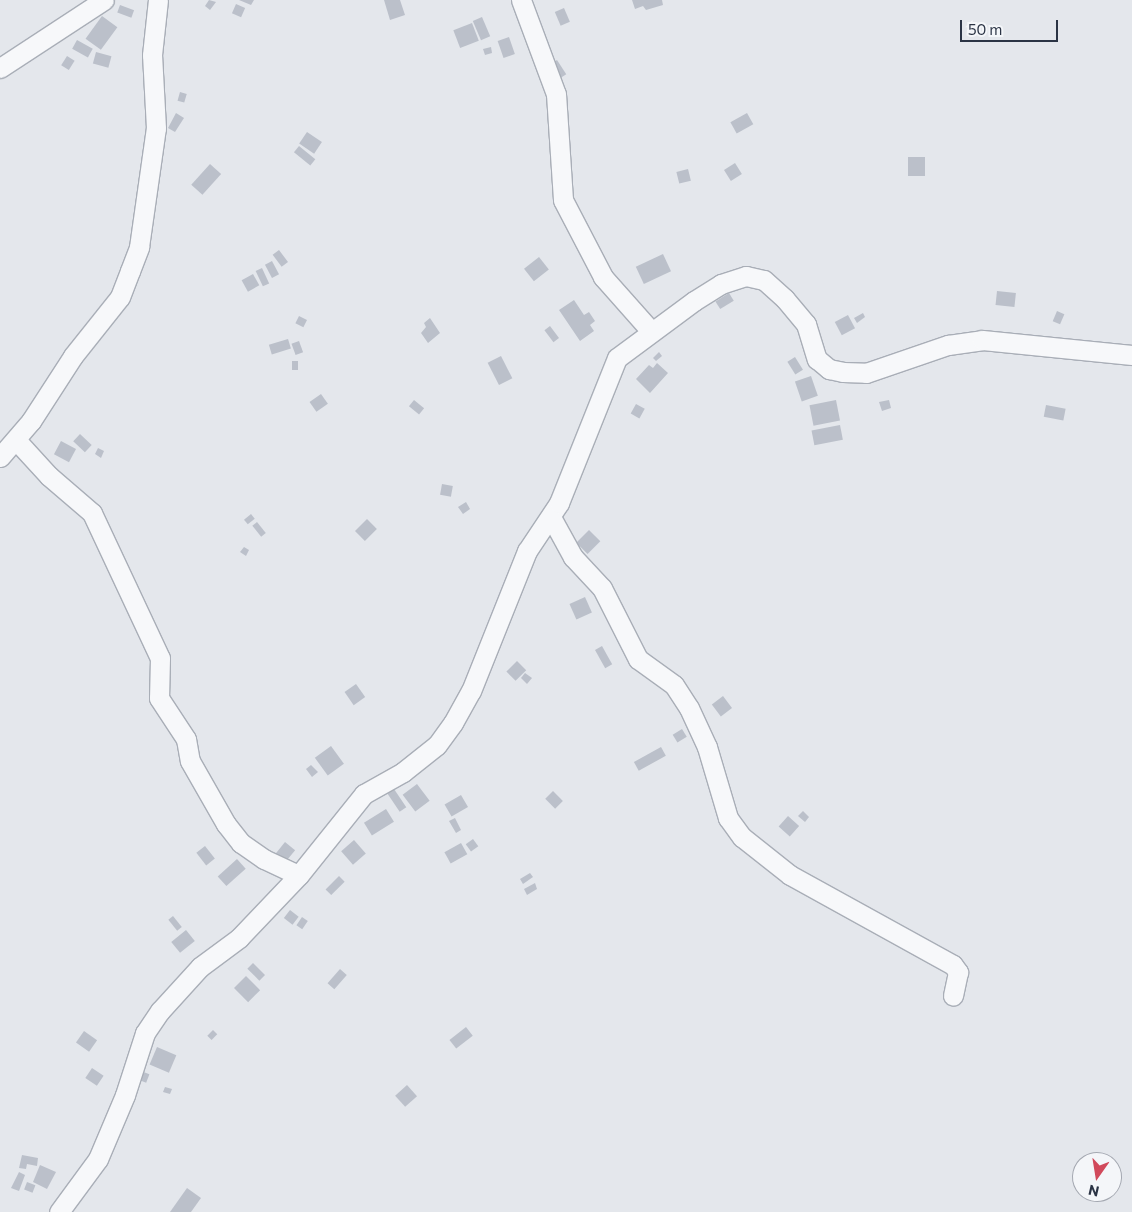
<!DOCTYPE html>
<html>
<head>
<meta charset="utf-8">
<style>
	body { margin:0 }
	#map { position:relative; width:1132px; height:1212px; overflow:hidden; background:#e4e7ec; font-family:Commissioner,sans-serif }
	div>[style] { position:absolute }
	.building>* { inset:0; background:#bbc0ca; transform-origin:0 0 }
	.roads { filter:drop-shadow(1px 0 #a9aeb7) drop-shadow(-1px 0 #a9aeb7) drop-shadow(0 1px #a9aeb7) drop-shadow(0 -1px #a9aeb7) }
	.minor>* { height:19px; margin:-9.5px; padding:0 9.5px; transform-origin:9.5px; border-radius:9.5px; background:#f7f8fa }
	span { translate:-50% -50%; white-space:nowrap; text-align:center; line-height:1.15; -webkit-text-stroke:4px #f4f6f9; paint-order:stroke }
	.north { position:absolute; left:1072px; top:1152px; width:50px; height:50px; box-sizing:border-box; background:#f4f6f9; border:1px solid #a4a8b1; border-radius:50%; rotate:193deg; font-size:14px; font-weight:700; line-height:20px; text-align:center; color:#2b3445 }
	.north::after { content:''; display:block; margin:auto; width:18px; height:22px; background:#d1495b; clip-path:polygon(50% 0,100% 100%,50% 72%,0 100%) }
	.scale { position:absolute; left:960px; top:20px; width:98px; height:22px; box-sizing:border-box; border:2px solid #2b3445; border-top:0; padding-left:6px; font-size:15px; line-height:18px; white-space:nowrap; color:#2b3445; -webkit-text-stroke:4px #f4f6f9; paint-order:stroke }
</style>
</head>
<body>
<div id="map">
	<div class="building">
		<div style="clip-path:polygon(209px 0,216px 2px,210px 10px,205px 6px)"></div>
		<div style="clip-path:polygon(239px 0,254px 0,251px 5px)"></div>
		<div style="clip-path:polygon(384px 0,400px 0,405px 15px,390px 20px)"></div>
		<div style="clip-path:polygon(632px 0,662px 0,663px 5px,646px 10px,643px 6px,635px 9px)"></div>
		<div style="left:236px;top:4px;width:10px;height:10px;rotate:24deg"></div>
		<div style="left:120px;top:5px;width:15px;height:8px;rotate:20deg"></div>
		<div style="left:564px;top:8px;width:15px;height:10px;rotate:67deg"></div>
		<div style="left:102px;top:16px;width:19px;height:28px;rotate:36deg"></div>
		<div style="left:482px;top:17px;width:21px;height:10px;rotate:67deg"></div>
		<div style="left:472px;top:23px;width:19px;height:20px;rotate:69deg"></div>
		<div style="left:509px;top:37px;width:18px;height:12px;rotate:71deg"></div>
		<div style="left:77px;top:40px;width:18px;height:10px;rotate:29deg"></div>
		<div style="clip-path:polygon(491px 47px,492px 53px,485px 55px,483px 49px)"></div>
		<div style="left:96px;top:52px;width:16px;height:12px;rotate:15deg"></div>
		<div style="left:67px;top:56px;width:9px;height:11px;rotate:32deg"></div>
		<div style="left:557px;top:60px;width:17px;height:7px;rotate:57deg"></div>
		<div style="left:180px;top:92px;width:7px;height:9px;rotate:16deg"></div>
		<div style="clip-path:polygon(176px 113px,184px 118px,175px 132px,168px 128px)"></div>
		<div style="left:747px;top:113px;width:13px;height:19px;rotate:61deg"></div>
		<div style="left:307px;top:132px;width:18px;height:14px;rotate:34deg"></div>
		<div style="left:299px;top:146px;width:21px;height:8px;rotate:39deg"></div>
		<div style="left:908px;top:157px;width:17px;height:19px"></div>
		<div style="left:735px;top:163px;width:13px;height:13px;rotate:58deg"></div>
		<div style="left:210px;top:164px;width:15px;height:28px;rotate:42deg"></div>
		<div style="left:688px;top:169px;width:12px;height:12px;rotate:76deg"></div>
		<div style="left:279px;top:250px;width:15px;height:8px;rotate:53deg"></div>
		<div style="left:663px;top:254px;width:19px;height:30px;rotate:65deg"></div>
		<div style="left:539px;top:257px;width:16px;height:19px;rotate:52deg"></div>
		<div style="left:272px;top:261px;width:15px;height:8px;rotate:62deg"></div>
		<div style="left:262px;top:268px;width:17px;height:7px;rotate:65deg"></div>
		<div style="left:253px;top:274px;width:13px;height:13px;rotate:61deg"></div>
		<div style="left:997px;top:291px;width:19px;height:14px;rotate:6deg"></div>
		<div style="left:729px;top:293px;width:9px;height:16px;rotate:58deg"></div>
		<div style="clip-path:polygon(574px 300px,584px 315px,589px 312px,595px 321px,590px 325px,594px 331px,580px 341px,559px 310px)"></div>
		<div style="left:1057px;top:311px;width:8px;height:11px;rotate:23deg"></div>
		<div style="clip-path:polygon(863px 313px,865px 317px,857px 323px,854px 318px)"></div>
		<div style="left:848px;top:315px;width:15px;height:15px;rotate:62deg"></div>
		<div style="left:299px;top:316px;width:9px;height:8px;rotate:27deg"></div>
		<div style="clip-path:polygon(430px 318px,440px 333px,428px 343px,421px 333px,426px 327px,424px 323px)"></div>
		<div style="left:550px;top:326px;width:15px;height:7px;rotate:53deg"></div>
		<div style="left:288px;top:339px;width:10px;height:20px;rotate:73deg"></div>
		<div style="left:299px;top:341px;width:12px;height:8px;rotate:70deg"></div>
		<div style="clip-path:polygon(659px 352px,662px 356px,656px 361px,653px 358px)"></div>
		<div style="left:501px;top:356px;width:25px;height:15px;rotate:63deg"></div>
		<div style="left:795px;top:357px;width:15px;height:9px;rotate:58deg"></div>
		<div style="left:292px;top:361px;width:6px;height:9px"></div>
		<div style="clip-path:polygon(657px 363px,668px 373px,650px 393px,636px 379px,649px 365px,653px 368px)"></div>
		<div style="left:811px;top:376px;width:21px;height:17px;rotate:71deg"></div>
		<div style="left:321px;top:394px;width:12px;height:14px;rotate:55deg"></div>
		<div style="left:414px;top:400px;width:13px;height:8px;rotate:39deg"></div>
		<div style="left:836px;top:400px;width:21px;height:27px;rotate:79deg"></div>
		<div style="clip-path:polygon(889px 400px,891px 408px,882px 411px,879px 402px)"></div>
		<div style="left:636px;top:404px;width:10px;height:11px;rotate:29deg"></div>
		<div style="left:1046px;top:405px;width:20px;height:12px;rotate:11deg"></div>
		<div style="left:840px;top:425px;width:15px;height:29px;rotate:79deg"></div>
		<div style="left:80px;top:434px;width:16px;height:10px;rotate:43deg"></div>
		<div style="left:61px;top:441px;width:17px;height:15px;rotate:28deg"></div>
		<div style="clip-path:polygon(98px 448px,104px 451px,101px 458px,95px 454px)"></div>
		<div style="left:442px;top:484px;width:11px;height:11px;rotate:10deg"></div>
		<div style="clip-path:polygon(466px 502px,470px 509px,463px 514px,458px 507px)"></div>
		<div style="left:251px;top:514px;width:6px;height:9px;rotate:51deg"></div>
		<div style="left:367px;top:519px;width:14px;height:17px;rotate:45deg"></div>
		<div style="left:257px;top:522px;width:14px;height:6px;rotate:51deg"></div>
		<div style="left:589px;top:530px;width:16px;height:18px;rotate:45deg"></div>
		<div style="clip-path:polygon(244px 547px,249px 550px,246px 556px,240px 552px)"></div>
		<div style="left:585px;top:597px;width:17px;height:17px;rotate:66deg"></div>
		<div style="left:602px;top:646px;width:21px;height:8px;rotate:61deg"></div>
		<div style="left:517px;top:661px;width:13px;height:15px;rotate:45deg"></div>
		<div style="clip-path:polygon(525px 673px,532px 678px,527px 684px,521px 678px)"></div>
		<div style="left:356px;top:684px;width:16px;height:14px;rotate:55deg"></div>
		<div style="left:723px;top:696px;width:15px;height:14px;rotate:53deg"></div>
		<div style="left:682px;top:729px;width:9px;height:11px;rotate:58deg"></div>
		<div style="left:331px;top:746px;width:22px;height:20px;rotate:54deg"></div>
		<div style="left:661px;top:747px;width:10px;height:31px;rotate:61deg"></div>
		<div style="clip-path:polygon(311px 765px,318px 772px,312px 777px,306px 769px)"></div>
		<div style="left:417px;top:784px;width:21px;height:18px;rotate:53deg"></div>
		<div style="left:394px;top:789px;width:22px;height:8px;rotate:56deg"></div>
		<div style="left:553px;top:791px;width:14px;height:11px;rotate:45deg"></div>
		<div style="left:461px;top:795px;width:14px;height:19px;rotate:60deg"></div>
		<div style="left:386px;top:809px;width:15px;height:26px;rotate:58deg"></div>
		<div style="clip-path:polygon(803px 811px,809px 817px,805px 822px,798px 816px)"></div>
		<div style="left:788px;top:816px;width:15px;height:14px;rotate:42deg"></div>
		<div style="clip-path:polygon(455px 818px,461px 830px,456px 833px,449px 821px)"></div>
		<div style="left:473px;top:839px;width:9px;height:9px;rotate:54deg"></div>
		<div style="left:354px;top:840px;width:18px;height:17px;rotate:49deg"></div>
		<div style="left:285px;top:842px;width:13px;height:16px;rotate:39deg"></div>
		<div style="left:461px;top:843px;width:13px;height:19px;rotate:61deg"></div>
		<div style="left:205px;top:846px;width:16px;height:11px;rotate:52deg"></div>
		<div style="left:237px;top:859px;width:13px;height:26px;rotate:48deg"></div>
		<div style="clip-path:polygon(530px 873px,533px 877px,523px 884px,520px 879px)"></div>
		<div style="left:339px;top:876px;width:8px;height:19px;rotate:45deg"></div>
		<div style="clip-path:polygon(535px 883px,537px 889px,527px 895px,524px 889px)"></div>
		<div style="left:290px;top:910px;width:11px;height:10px;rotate:38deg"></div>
		<div style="left:173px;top:916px;width:14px;height:6px;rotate:51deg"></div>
		<div style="left:302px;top:917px;width:7px;height:10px;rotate:34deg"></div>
		<div style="left:186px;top:930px;width:14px;height:19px;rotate:51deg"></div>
		<div style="left:253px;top:963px;width:17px;height:8px;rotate:45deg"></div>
		<div style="left:340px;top:969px;width:9px;height:19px;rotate:41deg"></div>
		<div style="left:246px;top:976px;width:20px;height:17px;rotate:45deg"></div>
		<div style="left:466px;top:1027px;width:11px;height:21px;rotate:52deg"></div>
		<div style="left:213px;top:1030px;width:6px;height:8px;rotate:45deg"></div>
		<div style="left:84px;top:1031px;width:16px;height:14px;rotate:35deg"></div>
		<div style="left:157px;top:1047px;width:21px;height:19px;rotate:23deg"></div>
		<div style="left:92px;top:1068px;width:14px;height:12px;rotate:34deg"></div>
		<div style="left:141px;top:1071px;width:9px;height:9px;rotate:21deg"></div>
		<div style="left:407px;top:1085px;width:15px;height:16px;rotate:48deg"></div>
		<div style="clip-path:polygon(165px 1087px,172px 1089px,170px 1094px,163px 1092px)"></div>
		<div style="clip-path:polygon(22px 1155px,38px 1158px,37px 1166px,27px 1164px,26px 1169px,19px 1168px)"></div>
		<div style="clip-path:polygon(40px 1165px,56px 1172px,47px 1189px,33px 1182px)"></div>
		<div style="clip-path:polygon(19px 1172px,25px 1175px,19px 1191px,11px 1188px)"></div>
		<div style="left:27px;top:1182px;width:9px;height:8px;rotate:21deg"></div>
		<div style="clip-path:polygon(187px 1188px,201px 1198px,191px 1212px,170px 1212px)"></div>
	</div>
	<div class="roads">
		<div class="minor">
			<div style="left:521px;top:0;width:100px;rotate:69.6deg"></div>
			<div style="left:556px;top:94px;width:106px;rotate:86.2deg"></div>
			<div style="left:563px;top:200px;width:87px;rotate:62.5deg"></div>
			<div style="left:603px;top:277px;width:72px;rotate:48.4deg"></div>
			<div style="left:0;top:68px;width:124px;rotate:-33.2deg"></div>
			<div style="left:16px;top:440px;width:49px;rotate:47.5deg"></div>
			<div style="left:49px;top:476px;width:57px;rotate:40.7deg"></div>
			<div style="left:92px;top:513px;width:160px;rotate:64.9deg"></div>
			<div style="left:160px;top:658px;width:40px;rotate:91.4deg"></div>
			<div style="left:159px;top:698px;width:49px;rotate:56.6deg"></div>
			<div style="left:186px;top:739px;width:22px;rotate:80deg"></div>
			<div style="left:190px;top:761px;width:73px;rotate:60.3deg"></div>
			<div style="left:226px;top:824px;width:24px;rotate:52deg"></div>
			<div style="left:241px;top:843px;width:28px;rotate:35deg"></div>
			<div style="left:264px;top:859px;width:38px;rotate:25deg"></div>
			<div style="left:0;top:457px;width:48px;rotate:-49.3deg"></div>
			<div style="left:31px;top:421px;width:77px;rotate:-57.1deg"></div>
			<div style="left:73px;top:356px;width:75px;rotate:-51.5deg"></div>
			<div style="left:120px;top:297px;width:28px;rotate:-69deg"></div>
			<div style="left:130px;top:271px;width:26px;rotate:-69deg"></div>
			<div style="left:139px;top:247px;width:120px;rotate:-81.9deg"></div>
			<div style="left:156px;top:128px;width:73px;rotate:-93.1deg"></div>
			<div style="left:152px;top:55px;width:55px;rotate:-83.8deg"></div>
			<div style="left:551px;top:517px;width:46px;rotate:61.2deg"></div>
			<div style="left:573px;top:557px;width:42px;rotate:46.9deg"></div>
			<div style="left:602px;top:588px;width:80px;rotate:63.1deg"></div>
			<div style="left:638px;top:659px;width:44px;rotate:35.8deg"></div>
			<div style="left:674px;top:685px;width:27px;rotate:57deg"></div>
			<div style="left:689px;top:708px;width:43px;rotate:65.2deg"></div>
			<div style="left:707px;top:747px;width:74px;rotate:73.5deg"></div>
			<div style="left:728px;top:818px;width:24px;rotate:54deg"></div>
			<div style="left:742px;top:837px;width:61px;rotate:38.4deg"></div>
			<div style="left:790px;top:875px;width:186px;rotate:28.9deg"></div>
			<div style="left:953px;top:965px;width:9px;rotate:54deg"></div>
			<div style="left:958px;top:972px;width:24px;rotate:102deg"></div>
			<div style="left:59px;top:1212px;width:66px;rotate:-53.7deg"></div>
			<div style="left:98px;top:1159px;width:69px;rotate:-67.1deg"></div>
			<div style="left:125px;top:1095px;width:65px;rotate:-72.1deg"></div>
			<div style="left:145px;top:1033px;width:27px;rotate:-56deg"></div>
			<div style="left:160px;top:1011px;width:59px;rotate:-47.7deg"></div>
			<div style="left:200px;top:967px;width:49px;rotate:-36.6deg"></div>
			<div style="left:239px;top:938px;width:87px;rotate:-46.4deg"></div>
			<div style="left:299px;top:875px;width:104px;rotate:-51.3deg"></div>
			<div style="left:364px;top:794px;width:45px;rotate:-29.4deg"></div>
			<div style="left:403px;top:772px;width:43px;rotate:-38.5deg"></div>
			<div style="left:437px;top:745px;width:27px;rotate:-54deg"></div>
			<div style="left:453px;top:723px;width:37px;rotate:-61deg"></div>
			<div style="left:471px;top:691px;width:151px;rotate:-68.2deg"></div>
			<div style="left:527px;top:551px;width:58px;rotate:-56.3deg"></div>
			<div style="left:559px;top:503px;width:156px;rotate:-68.2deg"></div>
			<div style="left:617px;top:358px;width:96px;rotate:-36.5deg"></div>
			<div style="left:694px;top:301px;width:32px;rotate:-32deg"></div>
			<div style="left:721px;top:284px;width:26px;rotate:-18deg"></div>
			<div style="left:746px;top:276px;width:18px;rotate:13deg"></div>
			<div style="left:764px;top:280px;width:28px;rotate:42deg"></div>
			<div style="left:785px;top:299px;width:33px;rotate:50deg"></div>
			<div style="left:806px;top:324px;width:37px;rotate:73deg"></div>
			<div style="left:817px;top:359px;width:16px;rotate:40deg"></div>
			<div style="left:829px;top:369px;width:14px;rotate:12deg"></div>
			<div style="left:843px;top:372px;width:23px;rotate:2deg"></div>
			<div style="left:866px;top:373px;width:87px;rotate:-18.9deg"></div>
			<div style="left:948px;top:345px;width:34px;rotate:-8deg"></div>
			<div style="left:982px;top:340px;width:151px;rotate:5.7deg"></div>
		</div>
	</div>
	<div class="north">N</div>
	<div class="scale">50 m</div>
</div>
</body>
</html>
